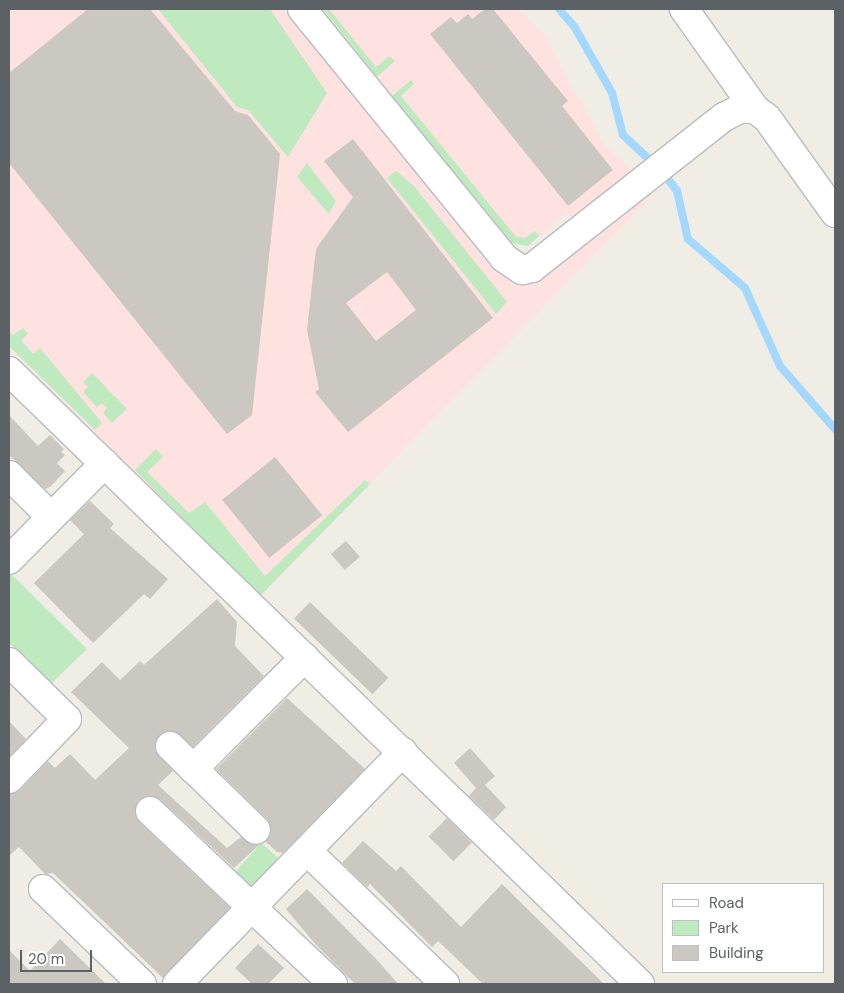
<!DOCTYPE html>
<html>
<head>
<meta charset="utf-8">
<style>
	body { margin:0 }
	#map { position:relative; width:844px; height:993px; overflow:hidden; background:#f0ede4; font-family:"DM Sans",sans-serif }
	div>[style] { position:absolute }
	.medical>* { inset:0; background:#fde2e0 }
	.green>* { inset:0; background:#bfe9bf }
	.stream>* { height:8px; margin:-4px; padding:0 4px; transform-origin:4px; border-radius:4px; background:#a5d8ff }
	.building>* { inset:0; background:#cbc8c1; transform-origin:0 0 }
	.roads { filter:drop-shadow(1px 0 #b9bcc1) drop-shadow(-1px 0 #b9bcc1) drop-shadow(0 1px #b9bcc1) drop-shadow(0 -1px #b9bcc1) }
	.street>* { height:28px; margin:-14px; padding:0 14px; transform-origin:14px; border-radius:14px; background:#fff }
	.secondary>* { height:28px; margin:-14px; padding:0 14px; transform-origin:14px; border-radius:14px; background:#fff }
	span { translate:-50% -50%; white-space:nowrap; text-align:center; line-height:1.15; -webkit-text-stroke:4px #fff; paint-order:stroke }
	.frame { position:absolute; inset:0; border:10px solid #5c6166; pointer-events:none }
	.legend { position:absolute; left:662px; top:883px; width:162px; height:90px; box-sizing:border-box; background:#fff; border:1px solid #bec0c2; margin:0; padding:6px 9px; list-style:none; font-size:15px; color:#5c6166 }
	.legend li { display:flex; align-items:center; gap:10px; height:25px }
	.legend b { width:25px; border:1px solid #bec0c2 }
	.scale { position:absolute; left:20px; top:950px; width:72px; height:22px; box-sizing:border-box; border:2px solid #5c6166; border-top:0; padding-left:6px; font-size:15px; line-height:18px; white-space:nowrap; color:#5c6166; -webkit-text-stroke:4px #fff; paint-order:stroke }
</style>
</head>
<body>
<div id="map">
	<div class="medical">
		<div style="clip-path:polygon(9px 9px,282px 9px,505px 277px,519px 285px,533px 282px,647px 191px,652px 196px,260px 596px,9px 346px)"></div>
		<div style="clip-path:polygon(323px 9px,518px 9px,543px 33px,604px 144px,632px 170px,572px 220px,567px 213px,528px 246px,512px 243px)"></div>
	</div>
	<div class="green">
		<div style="clip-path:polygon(158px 9px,270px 9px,327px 93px,288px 157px,248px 110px,237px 107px)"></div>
		<div style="clip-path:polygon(323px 9px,329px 9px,376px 67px,390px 56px,395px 61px,377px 77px)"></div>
		<div style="clip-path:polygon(411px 80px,414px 84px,401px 96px,516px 237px,525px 238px,535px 231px,539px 236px,528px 246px,512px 243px,392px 96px)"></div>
		<div style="clip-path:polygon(307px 163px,336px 201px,329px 214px,297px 177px)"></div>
		<div style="clip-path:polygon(396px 171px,413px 185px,507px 302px,496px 314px,387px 178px)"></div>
		<div style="clip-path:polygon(23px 328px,28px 334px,21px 340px,33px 354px,40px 348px,102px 423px,95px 430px,9px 346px,9px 331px,13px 335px)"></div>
		<div style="clip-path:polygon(92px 373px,127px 409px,112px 423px,103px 413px,107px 408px,102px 403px,97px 407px,83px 392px,88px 387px,83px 382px)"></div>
		<div style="clip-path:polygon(156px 449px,163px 457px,147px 472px,189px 513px,205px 502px,265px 576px,365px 480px,370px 484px,260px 596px,135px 470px)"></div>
		<div style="clip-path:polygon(10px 573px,87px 649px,51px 684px,9px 643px)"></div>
		<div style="clip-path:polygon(261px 843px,282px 861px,252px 890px,235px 872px)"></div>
	</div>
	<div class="stream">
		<div style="left:559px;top:9px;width:23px;rotate:49deg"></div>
		<div style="left:574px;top:26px;width:77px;rotate:60.4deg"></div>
		<div style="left:612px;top:93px;width:43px;rotate:75.3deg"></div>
		<div style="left:623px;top:135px;width:33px;rotate:43deg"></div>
		<div style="left:668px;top:179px;width:15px;rotate:53deg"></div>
		<div style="left:677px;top:191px;width:49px;rotate:77.1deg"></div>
		<div style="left:688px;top:239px;width:75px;rotate:40.7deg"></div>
		<div style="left:745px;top:288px;width:85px;rotate:65.8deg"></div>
		<div style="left:780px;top:366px;width:84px;rotate:48.9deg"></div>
	</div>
	<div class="building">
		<div style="clip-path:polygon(88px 9px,150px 9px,235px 111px,248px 115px,280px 154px,252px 415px,227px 434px,9px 163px,9px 73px)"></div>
		<div style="clip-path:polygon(485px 9px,493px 9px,568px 101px,562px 106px,613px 170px,568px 206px,430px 34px,451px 17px,457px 23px,468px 14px,472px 19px)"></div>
		<div style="clip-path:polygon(evenodd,353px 139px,493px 318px,348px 432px,315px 392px,319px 389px,307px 330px,316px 249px,353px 197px,324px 161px,353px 139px,387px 272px,416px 310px,376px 341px,346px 303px,387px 272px)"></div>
		<div style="clip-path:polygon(9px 415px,38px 446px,50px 435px,64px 449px,61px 452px,65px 455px,57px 463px,65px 471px,50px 487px,45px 489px,9px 455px)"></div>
		<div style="left:275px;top:457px;width:75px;height:68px;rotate:51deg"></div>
		<div style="clip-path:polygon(90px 501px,114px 524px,110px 528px,168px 579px,150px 599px,144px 594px,93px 643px,34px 583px,84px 534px,70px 520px)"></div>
		<div style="left:346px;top:541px;width:21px;height:20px;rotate:49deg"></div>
		<div style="clip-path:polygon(217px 599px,237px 622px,235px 646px,264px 676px,193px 747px,174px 731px,159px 735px,155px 751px,173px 771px,158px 785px,227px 848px,241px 837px,259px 845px,234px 868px,160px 799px,146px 796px,138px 801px,135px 815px,139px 822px,230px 908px,163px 978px,53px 873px,45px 874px,19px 847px,9px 856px,9px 794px,20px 790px,48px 761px,55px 768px,70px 754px,95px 780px,129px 748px,71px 692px,102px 662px,120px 680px,140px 661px,144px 665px)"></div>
		<div style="left:310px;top:602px;width:109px;height:23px;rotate:44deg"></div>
		<div style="clip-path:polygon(287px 698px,365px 769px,283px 853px,277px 852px,266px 842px,271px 833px,267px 819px,216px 769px)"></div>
		<div style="clip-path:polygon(9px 721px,26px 739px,9px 757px)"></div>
		<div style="clip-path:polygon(470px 748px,495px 776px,485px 785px,506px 807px,494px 820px,469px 796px,476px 788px,454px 763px)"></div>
		<div style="left:447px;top:818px;width:35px;height:26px;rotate:45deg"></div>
		<div style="clip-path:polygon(363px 841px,396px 871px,401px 866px,461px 927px,502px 884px,604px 984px,483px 984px,438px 941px,432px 947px,370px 884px,367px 887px,342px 863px)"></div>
		<div style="clip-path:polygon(307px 889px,378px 961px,398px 984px,355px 984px,316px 945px,286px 909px)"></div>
		<div style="clip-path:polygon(60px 939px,106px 984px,9px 984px,9px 950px,30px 971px)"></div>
		<div style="clip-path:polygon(258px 944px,284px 968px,268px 984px,252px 984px,235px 968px)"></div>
	</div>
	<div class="roads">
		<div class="street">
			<div style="left:684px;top:9px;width:123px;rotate:54.6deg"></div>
			<div style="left:9px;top:371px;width:880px;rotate:44.17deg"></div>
			<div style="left:9px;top:475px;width:59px;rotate:45deg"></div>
			<div style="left:9px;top:560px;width:136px;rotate:-45.3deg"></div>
			<div style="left:9px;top:662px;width:81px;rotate:44.5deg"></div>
			<div style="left:67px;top:719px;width:83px;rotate:134deg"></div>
			<div style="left:170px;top:746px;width:120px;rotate:44.3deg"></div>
			<div style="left:193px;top:769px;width:158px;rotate:-45deg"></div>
			<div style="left:150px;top:811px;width:252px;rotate:43.4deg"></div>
			<div style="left:307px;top:851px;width:192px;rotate:43.9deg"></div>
			<div style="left:43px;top:889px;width:137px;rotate:43.8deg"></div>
			<div style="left:177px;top:984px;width:324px;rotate:-45.8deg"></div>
		</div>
		<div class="secondary">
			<div style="left:302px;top:9px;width:321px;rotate:50.9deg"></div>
			<div style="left:504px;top:258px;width:22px;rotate:34deg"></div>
			<div style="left:522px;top:270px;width:10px;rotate:-11deg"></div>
			<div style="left:532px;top:268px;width:244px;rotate:-38.2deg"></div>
			<div style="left:724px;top:117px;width:18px;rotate:-27deg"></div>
			<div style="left:740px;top:109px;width:15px"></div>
			<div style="left:755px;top:109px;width:15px;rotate:37deg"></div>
			<div style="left:767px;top:118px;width:117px;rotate:54.4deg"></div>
		</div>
	</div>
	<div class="frame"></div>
	<ul class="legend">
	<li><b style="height:6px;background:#fff"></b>Road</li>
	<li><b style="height:14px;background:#bfe9bf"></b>Park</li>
	<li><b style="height:14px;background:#cbc8c1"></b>Building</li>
	</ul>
	<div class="scale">20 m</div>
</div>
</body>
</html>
